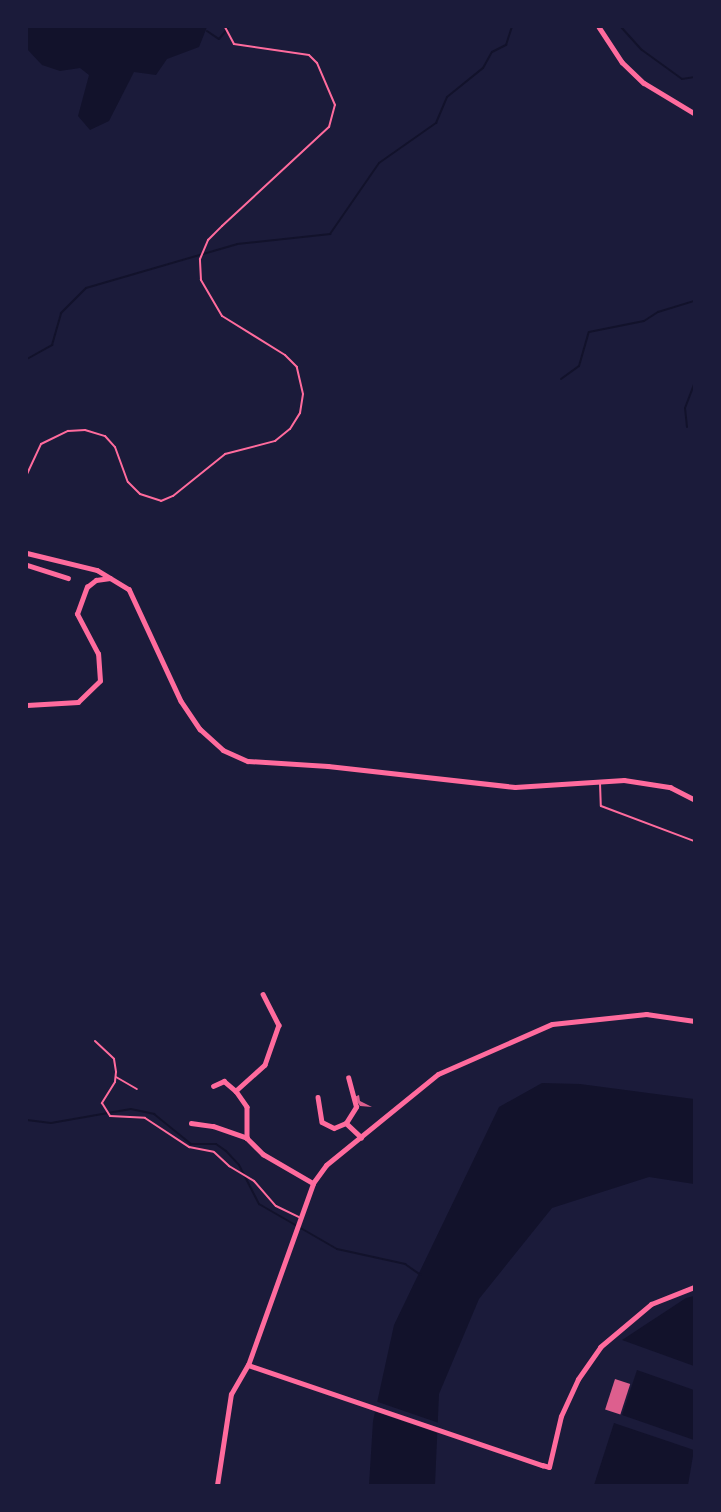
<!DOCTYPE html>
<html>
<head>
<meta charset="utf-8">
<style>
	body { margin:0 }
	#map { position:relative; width:721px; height:1512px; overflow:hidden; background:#1b1b3a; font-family:"Open Sans",sans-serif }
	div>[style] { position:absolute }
	.water>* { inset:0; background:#12122b }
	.pier>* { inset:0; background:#1b1b3a; transform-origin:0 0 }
	.stream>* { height:2px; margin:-1px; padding:0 1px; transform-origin:1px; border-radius:1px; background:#12122b }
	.building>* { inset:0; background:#dd5f8e; transform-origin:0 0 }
	.service>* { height:2px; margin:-1px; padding:0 1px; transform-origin:1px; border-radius:1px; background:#ff6b9d }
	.minor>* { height:4.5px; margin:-2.25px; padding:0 2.25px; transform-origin:2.25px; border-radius:2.25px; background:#ff6b9d }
	.tertiary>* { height:5px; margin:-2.5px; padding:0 2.5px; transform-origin:2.5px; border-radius:2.5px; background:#ff6b9d }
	span { translate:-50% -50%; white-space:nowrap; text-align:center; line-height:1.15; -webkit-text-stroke:4.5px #1b1b3a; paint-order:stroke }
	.frame { position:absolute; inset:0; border:28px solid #1b1b3a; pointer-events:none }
</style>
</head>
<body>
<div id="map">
	<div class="water">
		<div style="clip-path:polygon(27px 27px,207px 27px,199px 47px,167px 59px,156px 75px,134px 72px,109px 121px,90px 130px,78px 116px,89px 75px,80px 68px,60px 71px,42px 65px,27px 49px)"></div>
		<div style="clip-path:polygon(542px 1083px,580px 1084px,694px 1099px,694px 1184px,649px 1177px,552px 1208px,479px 1299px,439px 1394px,435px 1485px,369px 1485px,373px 1421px,394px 1325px,499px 1107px)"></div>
		<div style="clip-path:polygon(694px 1296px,694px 1366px,622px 1340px,686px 1298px)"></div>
		<div style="clip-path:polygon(637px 1370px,694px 1390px,694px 1440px,622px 1415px)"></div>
		<div style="clip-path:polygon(614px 1423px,694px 1450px,688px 1485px,594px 1485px)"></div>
	</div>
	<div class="pier">
		<div style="left:375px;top:1401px;width:70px;height:10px;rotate:19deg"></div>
	</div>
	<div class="stream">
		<div style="left:621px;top:27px;width:31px;rotate:48deg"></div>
		<div style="left:642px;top:50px;width:49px;rotate:35.9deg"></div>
		<div style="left:682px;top:79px;width:12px;rotate:-9deg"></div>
		<div style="left:207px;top:31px;width:14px;rotate:34deg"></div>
		<div style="left:219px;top:39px;width:16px;rotate:-50deg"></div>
		<div style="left:27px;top:359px;width:29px;rotate:-29deg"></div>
		<div style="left:52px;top:345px;width:33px;rotate:-74deg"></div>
		<div style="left:61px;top:313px;width:35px;rotate:-45deg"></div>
		<div style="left:86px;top:288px;width:157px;rotate:-16.2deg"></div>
		<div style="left:237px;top:244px;width:94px;rotate:-6.1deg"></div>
		<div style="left:330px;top:234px;width:86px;rotate:-55.4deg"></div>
		<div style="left:379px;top:163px;width:70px;rotate:-35.1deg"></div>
		<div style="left:436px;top:123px;width:28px;rotate:-67deg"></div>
		<div style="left:447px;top:97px;width:46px;rotate:-38.9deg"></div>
		<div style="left:483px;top:68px;width:18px;rotate:-61deg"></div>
		<div style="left:492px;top:52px;width:16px;rotate:-27deg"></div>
		<div style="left:506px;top:45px;width:19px;rotate:-72deg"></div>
		<div style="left:561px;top:379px;width:22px;rotate:-36deg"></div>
		<div style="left:579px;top:366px;width:35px;rotate:-74deg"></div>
		<div style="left:589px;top:332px;width:56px;rotate:-11.3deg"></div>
		<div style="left:644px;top:321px;width:17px;rotate:-33deg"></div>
		<div style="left:658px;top:312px;width:38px;rotate:-17deg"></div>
		<div style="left:687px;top:427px;width:19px;rotate:-96deg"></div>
		<div style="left:685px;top:408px;width:25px;rotate:-69deg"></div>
		<div style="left:27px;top:1120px;width:24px;rotate:7deg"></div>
		<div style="left:51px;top:1123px;width:81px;rotate:-9.9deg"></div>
		<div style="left:131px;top:1109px;width:24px;rotate:12deg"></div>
		<div style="left:154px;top:1114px;width:48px;rotate:39deg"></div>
		<div style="left:191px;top:1144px;width:25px"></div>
		<div style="left:216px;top:1144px;width:12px;rotate:35deg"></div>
		<div style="left:226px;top:1151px;width:19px;rotate:47deg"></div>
		<div style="left:239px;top:1165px;width:44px;rotate:62.9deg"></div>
		<div style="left:259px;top:1204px;width:90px;rotate:30deg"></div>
		<div style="left:337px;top:1249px;width:70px;rotate:12.4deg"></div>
		<div style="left:405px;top:1264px;width:19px;rotate:35deg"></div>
	</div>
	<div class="building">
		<div style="clip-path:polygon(359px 1095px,360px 1101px,372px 1107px,360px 1106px,354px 1097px)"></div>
		<div style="left:615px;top:1379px;width:16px;height:32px;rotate:18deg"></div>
	</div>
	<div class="service">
		<div style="left:27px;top:474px;width:33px;rotate:-65deg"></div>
		<div style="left:41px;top:444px;width:30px;rotate:-26deg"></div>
		<div style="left:68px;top:431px;width:17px;rotate:-3deg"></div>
		<div style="left:85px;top:430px;width:21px;rotate:17deg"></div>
		<div style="left:105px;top:436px;width:15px;rotate:48deg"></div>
		<div style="left:115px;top:447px;width:37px;rotate:70deg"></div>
		<div style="left:128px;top:482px;width:17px;rotate:45deg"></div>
		<div style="left:140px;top:494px;width:22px;rotate:18deg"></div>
		<div style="left:161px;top:501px;width:13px;rotate:-23deg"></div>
		<div style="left:173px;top:496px;width:67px;rotate:-38.9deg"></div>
		<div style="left:225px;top:454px;width:52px;rotate:-14.6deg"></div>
		<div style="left:275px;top:441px;width:19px;rotate:-39deg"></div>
		<div style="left:290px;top:429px;width:19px;rotate:-58deg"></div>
		<div style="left:300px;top:413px;width:19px;rotate:-81deg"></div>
		<div style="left:303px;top:394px;width:28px;rotate:-103deg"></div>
		<div style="left:297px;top:367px;width:17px;rotate:-135deg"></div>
		<div style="left:285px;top:355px;width:74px;rotate:-148.2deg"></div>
		<div style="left:222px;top:316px;width:42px;rotate:-120.3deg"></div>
		<div style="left:201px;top:280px;width:21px;rotate:-93deg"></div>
		<div style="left:200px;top:259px;width:21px;rotate:-67deg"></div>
		<div style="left:208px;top:240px;width:20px;rotate:-45deg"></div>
		<div style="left:222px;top:226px;width:146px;rotate:-42.8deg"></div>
		<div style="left:329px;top:127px;width:23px;rotate:-75deg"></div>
		<div style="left:335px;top:105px;width:46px;rotate:-113.2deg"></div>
		<div style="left:317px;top:63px;width:11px;rotate:-135deg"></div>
		<div style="left:309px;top:55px;width:76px;rotate:-171.7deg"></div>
		<div style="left:234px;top:44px;width:19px;rotate:-118deg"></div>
		<div style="left:600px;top:783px;width:23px;rotate:88deg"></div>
		<div style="left:601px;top:806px;width:99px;rotate:20.6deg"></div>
		<div style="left:95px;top:1041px;width:26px;rotate:43deg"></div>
		<div style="left:114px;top:1059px;width:13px;rotate:81deg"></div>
		<div style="left:116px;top:1072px;width:10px;rotate:96deg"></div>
		<div style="left:115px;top:1082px;width:25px;rotate:122deg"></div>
		<div style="left:102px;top:1103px;width:15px;rotate:58deg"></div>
		<div style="left:110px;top:1116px;width:35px;rotate:3deg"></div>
		<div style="left:145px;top:1118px;width:53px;rotate:33.4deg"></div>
		<div style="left:189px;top:1147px;width:25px;rotate:11deg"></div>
		<div style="left:214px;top:1152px;width:21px;rotate:43deg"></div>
		<div style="left:229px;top:1166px;width:29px;rotate:31deg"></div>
		<div style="left:254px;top:1181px;width:33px;rotate:49deg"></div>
		<div style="left:276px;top:1206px;width:25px;rotate:26deg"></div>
		<div style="left:116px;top:1077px;width:24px;rotate:30deg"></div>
	</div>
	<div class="minor">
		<div style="left:599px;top:27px;width:42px;rotate:56.7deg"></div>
		<div style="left:622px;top:62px;width:30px;rotate:44deg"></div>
		<div style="left:644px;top:83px;width:58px;rotate:31deg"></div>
		<div style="left:27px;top:553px;width:72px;rotate:13.7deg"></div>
		<div style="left:97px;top:570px;width:37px;rotate:31deg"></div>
		<div style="left:129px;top:589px;width:123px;rotate:65.1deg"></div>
		<div style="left:181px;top:701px;width:34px;rotate:56deg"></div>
		<div style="left:200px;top:729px;width:31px;rotate:42deg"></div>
		<div style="left:223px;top:750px;width:27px;rotate:24deg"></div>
		<div style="left:248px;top:761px;width:80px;rotate:3.6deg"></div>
		<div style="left:328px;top:766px;width:188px;rotate:6.4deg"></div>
		<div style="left:515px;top:787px;width:109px;rotate:-3.7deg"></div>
		<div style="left:624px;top:780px;width:47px;rotate:8.7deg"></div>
		<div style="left:670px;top:787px;width:27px;rotate:27deg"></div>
		<div style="left:27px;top:565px;width:43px;rotate:17.6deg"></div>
		<div style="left:27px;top:705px;width:51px;rotate:-3.4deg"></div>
		<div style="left:78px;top:702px;width:30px;rotate:-44deg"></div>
		<div style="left:100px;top:681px;width:27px;rotate:-94deg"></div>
		<div style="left:98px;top:654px;width:45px;rotate:-117.7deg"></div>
		<div style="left:77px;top:614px;width:29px;rotate:-70deg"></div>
		<div style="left:87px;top:587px;width:11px;rotate:-38deg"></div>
		<div style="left:96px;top:580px;width:14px;rotate:-8deg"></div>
		<div style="left:263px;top:994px;width:35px;rotate:63deg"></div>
		<div style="left:279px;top:1025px;width:42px;rotate:109.3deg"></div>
		<div style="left:265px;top:1065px;width:39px;rotate:138deg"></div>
		<div style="left:236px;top:1091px;width:19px;rotate:55deg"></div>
		<div style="left:247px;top:1107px;width:31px;rotate:90deg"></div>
		<div style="left:247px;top:1138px;width:23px;rotate:45deg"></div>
		<div style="left:263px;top:1154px;width:58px;rotate:30.1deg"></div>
		<div style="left:213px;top:1086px;width:12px;rotate:-24deg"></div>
		<div style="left:224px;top:1081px;width:16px;rotate:40deg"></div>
		<div style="left:318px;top:1097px;width:25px;rotate:81deg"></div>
		<div style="left:322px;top:1122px;width:13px;rotate:27deg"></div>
		<div style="left:334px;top:1128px;width:13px;rotate:-23deg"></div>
		<div style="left:346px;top:1123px;width:21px;rotate:43deg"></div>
		<div style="left:191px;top:1123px;width:22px;rotate:8deg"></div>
		<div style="left:213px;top:1126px;width:36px;rotate:19deg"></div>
		<div style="left:346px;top:1123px;width:19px;rotate:-58deg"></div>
		<div style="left:356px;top:1107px;width:30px;rotate:-105deg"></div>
		<div style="left:248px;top:1365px;width:311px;rotate:18.8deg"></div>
	</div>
	<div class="tertiary">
		<div style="left:542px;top:1465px;width:7px;rotate:16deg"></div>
		<div style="left:549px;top:1467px;width:52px;rotate:-76.8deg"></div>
		<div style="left:561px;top:1416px;width:41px;rotate:-65.3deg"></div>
		<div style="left:578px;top:1379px;width:39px;rotate:-55deg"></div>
		<div style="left:600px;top:1347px;width:67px;rotate:-40.1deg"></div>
		<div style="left:651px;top:1304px;width:46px;rotate:-21.6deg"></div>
		<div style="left:217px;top:1485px;width:92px;rotate:-81.3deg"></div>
		<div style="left:231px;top:1394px;width:34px;rotate:-60deg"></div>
		<div style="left:248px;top:1365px;width:193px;rotate:-70.3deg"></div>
		<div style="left:313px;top:1183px;width:22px;rotate:-54deg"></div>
		<div style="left:326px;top:1165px;width:144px;rotate:-39.1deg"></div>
		<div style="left:438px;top:1074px;width:124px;rotate:-23.7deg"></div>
		<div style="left:552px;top:1024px;width:95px;rotate:-6.1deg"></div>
		<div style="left:646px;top:1014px;width:49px;rotate:8.3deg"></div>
	</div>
	<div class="frame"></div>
</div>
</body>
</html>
